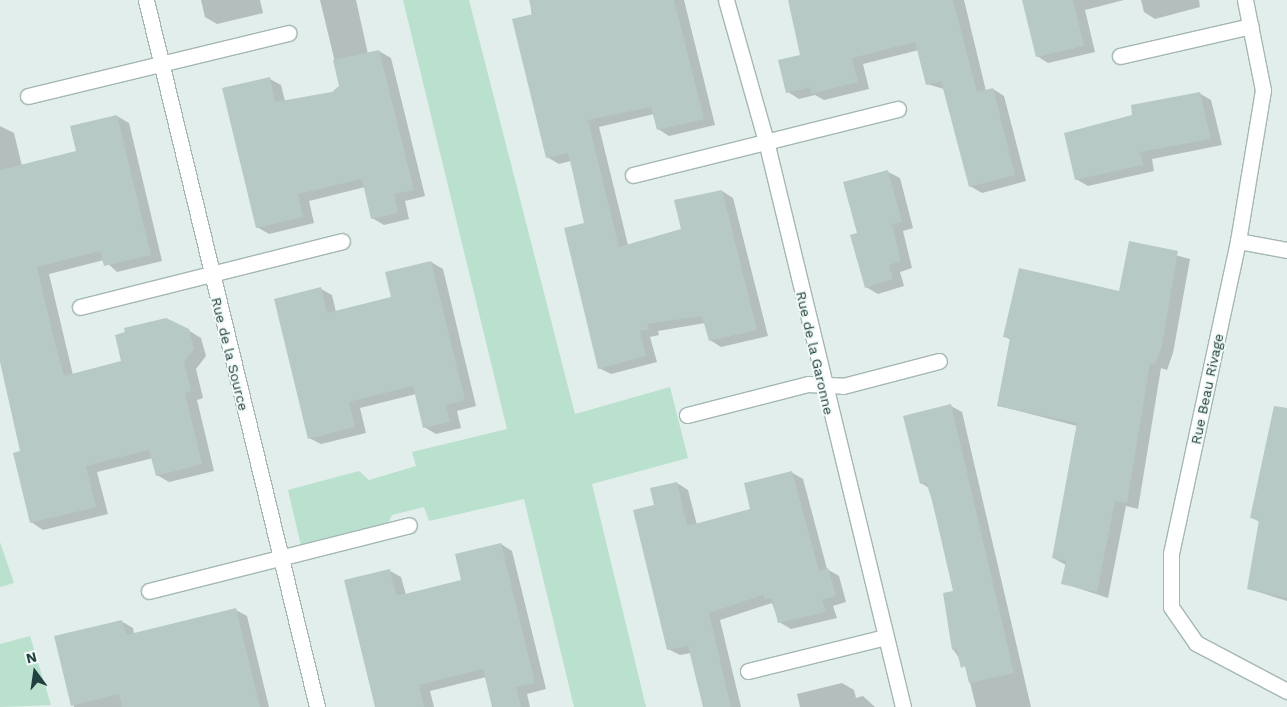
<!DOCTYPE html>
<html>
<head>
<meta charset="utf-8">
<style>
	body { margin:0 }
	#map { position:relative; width:1287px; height:707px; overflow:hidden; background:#e2eeeb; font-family:"Work Sans",sans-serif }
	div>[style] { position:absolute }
	.green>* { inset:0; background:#b9e1cd }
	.shadow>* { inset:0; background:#0003 }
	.building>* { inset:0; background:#b7c9c5 }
	.roads { filter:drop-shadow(1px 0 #a4b7b4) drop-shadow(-1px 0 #a4b7b4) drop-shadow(0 1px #a4b7b4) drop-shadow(0 -1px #a4b7b4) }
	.minor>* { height:15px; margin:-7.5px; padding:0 7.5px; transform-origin:7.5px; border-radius:7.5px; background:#fff }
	span { translate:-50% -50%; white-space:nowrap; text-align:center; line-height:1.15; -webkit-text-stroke:4px #f3faf8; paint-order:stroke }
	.street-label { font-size:14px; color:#20413f }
	.north { position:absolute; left:10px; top:647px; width:50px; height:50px; -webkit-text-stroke:4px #f3faf8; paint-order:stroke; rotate:346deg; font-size:14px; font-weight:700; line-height:20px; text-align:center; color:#20413f }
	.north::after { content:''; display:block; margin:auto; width:18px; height:22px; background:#20413f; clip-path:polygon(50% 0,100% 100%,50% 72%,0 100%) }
</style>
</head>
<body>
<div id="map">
	<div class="green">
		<div style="clip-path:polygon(403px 0,469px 0,575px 414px,670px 387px,688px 458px,592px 484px,646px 707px,574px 707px,524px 499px,429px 521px,424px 507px,392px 515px,387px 526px,301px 546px,288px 490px,359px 471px,369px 480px,416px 466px,412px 452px,507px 429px)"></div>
		<div style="clip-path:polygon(0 542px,14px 583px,0 587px)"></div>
		<div style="clip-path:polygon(30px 636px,51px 705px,0 707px,0 644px)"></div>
	</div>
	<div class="shadow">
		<div style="clip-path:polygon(201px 0,260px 0,263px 13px,217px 24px,205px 17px)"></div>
		<div style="clip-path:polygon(320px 0,356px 0,368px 54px,379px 51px,391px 58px,425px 196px,405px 201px,409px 219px,384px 225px,372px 218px,365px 187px,309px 201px,314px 223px,269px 234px,257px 227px,270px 79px,281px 85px,285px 101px,332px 93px,341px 87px)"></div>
		<div style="clip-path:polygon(530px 0,684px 0,715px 125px,669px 136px,658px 129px,654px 114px,599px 127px,628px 245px,683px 230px,722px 191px,733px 198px,768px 336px,721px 347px,710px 340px,705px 323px,658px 331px,659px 335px,650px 337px,657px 362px,611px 374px,599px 368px,585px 224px,571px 161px,559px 164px,547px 157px)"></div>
		<div style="clip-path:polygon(789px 0,964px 0,986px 91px,993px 89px,1004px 96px,1026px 181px,982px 193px,970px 186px,944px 89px,927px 84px,919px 50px,863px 64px,869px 89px,824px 100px,815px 95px,799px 99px,788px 92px,802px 55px)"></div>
		<div style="clip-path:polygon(1023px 0,1124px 0,1085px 10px,1095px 52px,1048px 63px,1037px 56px)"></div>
		<div style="clip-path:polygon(1141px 0,1199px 0,1200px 7px,1155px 19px,1144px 12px)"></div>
		<div style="clip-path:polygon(1199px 93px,1211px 100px,1222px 145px,1152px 159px,1154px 171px,1088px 186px,1076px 179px,1115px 122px)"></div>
		<div style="clip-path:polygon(117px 116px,129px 123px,162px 261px,117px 272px,104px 260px,49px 274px,73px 375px,123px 362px,188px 330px,201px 338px,206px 356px,196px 369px,203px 398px,197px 400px,214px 471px,169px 482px,157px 475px,153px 458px,97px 472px,108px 514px,43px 530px,31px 522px,21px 452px,0 357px,0 126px,14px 133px,22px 166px,77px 152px)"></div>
		<div style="clip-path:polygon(888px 172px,900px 178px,913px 228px,903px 231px,912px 268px,900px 272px,904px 286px,878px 294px,866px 287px,858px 234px)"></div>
		<div style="clip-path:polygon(1130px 243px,1190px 259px,1173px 353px,1167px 370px,1161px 368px,1138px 509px,1126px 506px,1108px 598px,1062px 583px,1066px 565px,1053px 558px,1077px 426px,999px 406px,1011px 340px,1004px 336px,1120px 292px)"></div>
		<div style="clip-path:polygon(431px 262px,443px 269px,476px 406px,457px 411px,461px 428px,436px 434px,424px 427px,416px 394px,360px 408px,366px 433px,321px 444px,309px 438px,321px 289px,332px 295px,336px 312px,392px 298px)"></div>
		<div style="clip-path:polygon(951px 406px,962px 412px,1031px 707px,976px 707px,967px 670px,953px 649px,955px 592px,929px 488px,921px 483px)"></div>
		<div style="clip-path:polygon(1287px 456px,1287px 601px,1249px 589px,1260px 522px,1252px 518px)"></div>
		<div style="clip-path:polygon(791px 472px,803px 479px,827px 569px,839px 576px,846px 602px,833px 606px,837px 618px,791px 629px,779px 622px,772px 603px,720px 620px,741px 707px,704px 707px,691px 653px,680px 655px,668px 649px,655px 506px,677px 483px,688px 490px,697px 525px,751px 509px)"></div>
		<div style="clip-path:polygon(501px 544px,512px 551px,546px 689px,527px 694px,530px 707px,493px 707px,486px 677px,430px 691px,434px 707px,376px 707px,390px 571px,401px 577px,406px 595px,462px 581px)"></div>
		<div style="clip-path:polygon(236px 610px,247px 616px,269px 707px,74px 707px,56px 637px,121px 621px,133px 628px,134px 634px)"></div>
		<div style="clip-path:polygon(842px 683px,854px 690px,856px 698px,863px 696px,875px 707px,800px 707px,797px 694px)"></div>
	</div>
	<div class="building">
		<div style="clip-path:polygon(529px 0,674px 0,704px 119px,657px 130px,651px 107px,588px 120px,619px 247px,681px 229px,674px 200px,722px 190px,757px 330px,709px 341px,702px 316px,647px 324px,649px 329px,640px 331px,646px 356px,598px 369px,564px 228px,584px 223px,572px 169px,568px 153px,546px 158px,512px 19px,533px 14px)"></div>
		<div style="clip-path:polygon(788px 0,953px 0,977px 92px,993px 88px,1015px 175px,969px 187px,941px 81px,926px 85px,915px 42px,852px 58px,858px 82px,811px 94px,810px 87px,786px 93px,778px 60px,800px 55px)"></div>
		<div style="clip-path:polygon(1022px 0,1073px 0,1084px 46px,1036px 57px)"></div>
		<div style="clip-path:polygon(379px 50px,414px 190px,394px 194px,398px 213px,371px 219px,362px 179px,298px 194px,303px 217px,256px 228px,222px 88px,270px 77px,275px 102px,332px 92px,339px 86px,333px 60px)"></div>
		<div style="clip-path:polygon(1200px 92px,1211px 139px,1140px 152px,1143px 165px,1075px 180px,1064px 133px,1132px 115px,1131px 105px)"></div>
		<div style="clip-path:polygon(117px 115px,151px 255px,104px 266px,100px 251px,37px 267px,53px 335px,64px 376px,121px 361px,115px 335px,125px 332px,124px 328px,166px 318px,189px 329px,194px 349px,184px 362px,191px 391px,185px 393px,202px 464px,156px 476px,149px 450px,86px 466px,96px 507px,30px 523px,13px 453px,20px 451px,0 362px,0 170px,76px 151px,70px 126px)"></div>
		<div style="clip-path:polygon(888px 170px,902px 222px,892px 224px,901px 261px,889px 265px,893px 279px,865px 288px,850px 235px,857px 233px,843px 182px)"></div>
		<div style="clip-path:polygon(1129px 241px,1178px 251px,1162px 346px,1155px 364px,1150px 363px,1127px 503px,1115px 501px,1097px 592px,1061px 584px,1066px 561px,1052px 558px,1077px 423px,997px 406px,1010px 338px,1003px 337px,1019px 268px,1119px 291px)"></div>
		<div style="clip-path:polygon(431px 261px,465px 400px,446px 405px,450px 422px,423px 428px,413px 386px,349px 402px,355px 427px,308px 439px,274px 299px,321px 287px,327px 313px,391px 297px,385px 272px)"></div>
		<div style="clip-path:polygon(951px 404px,1014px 673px,969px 683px,965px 666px,961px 668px,956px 648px,952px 650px,943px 593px,953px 591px,932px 500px,926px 482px,920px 484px,903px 416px)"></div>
		<div style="clip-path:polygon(1274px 406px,1287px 408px,1287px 598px,1247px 589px,1259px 520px,1250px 518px)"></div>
		<div style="clip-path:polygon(792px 471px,819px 571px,828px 568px,836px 596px,822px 600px,826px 612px,778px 623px,772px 598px,765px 600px,763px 595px,709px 613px,731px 707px,703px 707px,688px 646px,667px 650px,633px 510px,654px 505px,650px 488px,677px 482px,687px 525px,695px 524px,750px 509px,744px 483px)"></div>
		<div style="clip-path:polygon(501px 543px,535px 683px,516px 687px,521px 707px,492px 707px,483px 669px,419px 685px,424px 707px,375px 707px,344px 580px,390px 569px,396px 595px,405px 594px,461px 580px,455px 554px)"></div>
		<div style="clip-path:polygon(236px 608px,260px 707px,122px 707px,119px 694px,71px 706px,54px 636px,122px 620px,126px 635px)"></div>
	</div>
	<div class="roads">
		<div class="minor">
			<div style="left:146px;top:0;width:727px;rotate:76.4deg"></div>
			<div style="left:726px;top:0;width:147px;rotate:74.2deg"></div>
			<div style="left:766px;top:141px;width:582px;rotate:76.39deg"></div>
			<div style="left:1245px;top:0;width:92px;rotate:78.7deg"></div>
			<div style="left:1263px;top:90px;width:153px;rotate:99.4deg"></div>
			<div style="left:1238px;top:241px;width:320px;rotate:102.1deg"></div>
			<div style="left:1171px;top:554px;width:53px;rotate:90deg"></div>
			<div style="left:1171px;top:607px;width:44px;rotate:55.2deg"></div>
			<div style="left:1196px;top:643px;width:103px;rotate:27.8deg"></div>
			<div style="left:1120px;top:56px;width:134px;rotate:-12.9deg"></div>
			<div style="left:28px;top:96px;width:268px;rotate:-13.6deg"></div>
			<div style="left:633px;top:175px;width:273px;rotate:-14deg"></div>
			<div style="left:1238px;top:241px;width:50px;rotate:10.4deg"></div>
			<div style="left:80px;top:307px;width:270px;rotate:-14.1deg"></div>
			<div style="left:687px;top:415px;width:125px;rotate:-14.4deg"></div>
			<div style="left:808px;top:384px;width:35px;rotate:3deg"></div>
			<div style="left:843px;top:386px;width:99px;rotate:-14.6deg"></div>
			<div style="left:149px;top:591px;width:268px;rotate:-14.2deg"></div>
			<div style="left:748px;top:671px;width:141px;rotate:-13.9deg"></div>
		</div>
	</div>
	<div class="street-label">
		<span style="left:815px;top:353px;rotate:77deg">Rue de la Garonne</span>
		<span style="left:230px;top:354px;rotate:76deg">Rue de la Source</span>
		<span style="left:1207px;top:389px;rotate:-78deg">Rue Beau Rivage</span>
	</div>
	<div class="north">N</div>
</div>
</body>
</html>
